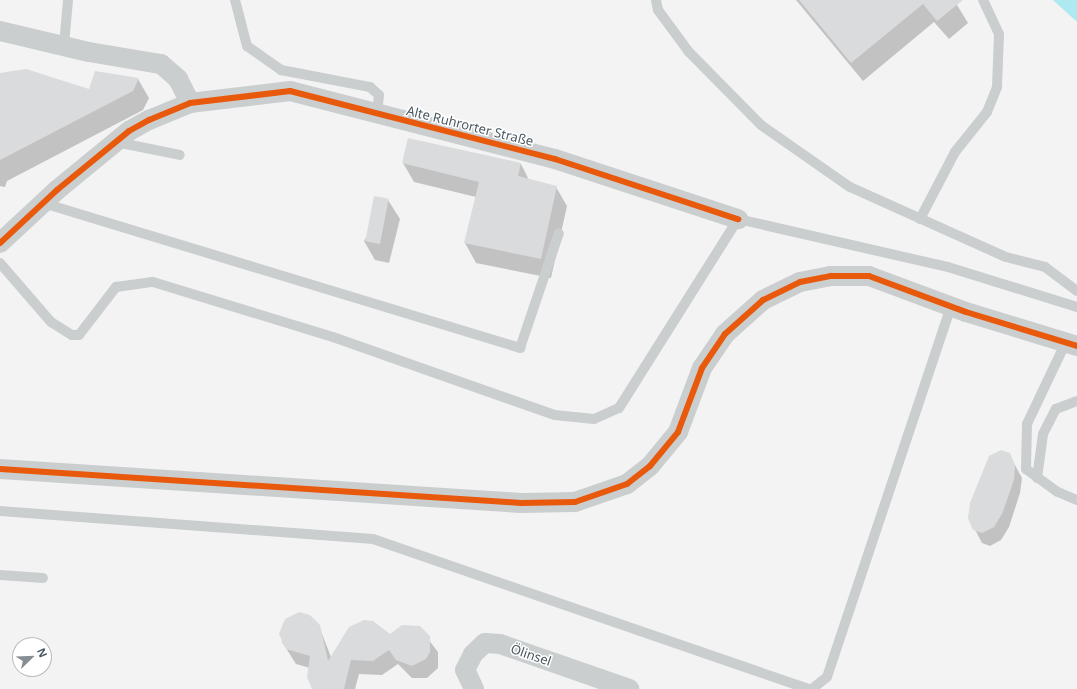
<!DOCTYPE html>
<html>
<head>
<meta charset="utf-8">
<style>
	body { margin:0 }
	#map { position:relative; width:1077px; height:689px; overflow:hidden; background:#f4f3f3; font-family:"Noto Sans",sans-serif }
	div>[style] { position:absolute }
	.water>* { inset:0; background:#ade9f0 }
	.shadow>* { inset:0; background:#0003 }
	.building>* { inset:0; background:#dadbdc; transform-origin:0 0 }
	.service>* { height:10px; margin:-5px; padding:0 5px; transform-origin:5px; border-radius:5px; background:#cbcecf }
	.minor>* { height:20px; margin:-10px; padding:0 10px; transform-origin:10px; border-radius:10px; background:#cbcecf }
	.cycleway>* { height:6px; margin:-3px; padding:0 3px; transform-origin:3px; border-radius:3px; background:#e8590c }
	span { translate:-50% -50%; white-space:nowrap; text-align:center; line-height:1.15; -webkit-text-stroke:3px #fff; paint-order:stroke }
	.street-label { font-size:13px; color:#4a5860 }
	.north { position:absolute; left:12px; top:637px; width:40px; height:40px; box-sizing:border-box; background:#fff; border:1px solid #b7bcbf; border-radius:50%; rotate:67deg; font-size:11px; font-weight:700; line-height:16px; text-align:center; color:#4a5860 }
	.north::after { content:''; display:block; margin:auto; width:14px; height:18px; background:#868e93; clip-path:polygon(50% 0,100% 100%,50% 72%,0 100%) }
</style>
</head>
<body>
<div id="map">
	<div class="water">
		<div style="clip-path:polygon(1053px 0,1077px 0,1077px 22px)"></div>
	</div>
	<div class="shadow">
		<div style="clip-path:polygon(796px 0,954px 0,968px 23px,949px 39px,934px 22px,863px 81px)"></div>
		<div style="clip-path:polygon(0 74px,90px 90px,138px 79px,149px 98px,143px 110px,7px 181px,5px 187px,0 186px)"></div>
		<div style="clip-path:polygon(403px 163px,521px 164px,529px 180px,556px 187px,567px 206px,551px 278px,476px 263px,465px 243px,476px 197px,414px 182px)"></div>
		<div style="clip-path:polygon(388px 200px,400px 219px,389px 263px,375px 260px,364px 241px)"></div>
		<div style="clip-path:polygon(1009px 454px,1022px 478px,1020px 493px,1009px 527px,1001px 540px,990px 546px,982px 543px,969px 518px,990px 457px)"></div>
		<div style="clip-path:polygon(293px 615px,310px 616px,319px 626px,331px 657px,390px 635px,403px 626px,418px 626px,438px 652px,438px 668px,427px 678px,412px 678px,398px 664px,382px 675px,359px 674px,355px 689px,312px 689px,310px 668px,296px 664px,282px 642px,282px 626px)"></div>
	</div>
	<div class="building">
		<div style="clip-path:polygon(799px 0,963px 0,937px 21px,923px 4px,851px 63px)"></div>
		<div style="clip-path:polygon(26px 69px,89px 89px,95px 71px,139px 78px,133px 91px,0 160px,0 73px)"></div>
		<div style="clip-path:polygon(408px 138px,521px 163px,518px 176px,557px 186px,541px 259px,464px 243px,479px 182px,402px 163px)"></div>
		<div style="left:374px;top:196px;width:15px;height:46px;rotate:11deg"></div>
		<div style="clip-path:polygon(1001px 450px,1010px 453px,1015px 465px,1014px 480px,1002px 514px,994px 527px,982px 533px,973px 530px,968px 518px,970px 503px,989px 456px)"></div>
		<div style="clip-path:polygon(299px 612px,310px 615px,320px 625px,328px 661px,349px 627px,364px 620px,373px 621px,390px 634px,402px 625px,420px 626px,430px 636px,430px 652px,426px 659px,412px 666px,396px 660px,389px 650px,373px 661px,351px 660px,344px 689px,312px 689px,307px 677px,310px 656px,286px 649px,279px 634px,285px 619px)"></div>
	</div>
	<div class="service">
		<div style="left:235px;top:0;width:48px;rotate:75.4deg"></div>
		<div style="left:247px;top:46px;width:42px;rotate:35.2deg"></div>
		<div style="left:281px;top:70px;width:91px;rotate:10.8deg"></div>
		<div style="left:370px;top:87px;width:12px;rotate:42deg"></div>
		<div style="left:379px;top:95px;width:18px;rotate:96deg"></div>
		<div style="left:656px;top:0;width:10px;rotate:79deg"></div>
		<div style="left:658px;top:10px;width:52px;rotate:53.6deg"></div>
		<div style="left:689px;top:52px;width:103px;rotate:45.4deg"></div>
		<div style="left:761px;top:125px;width:108px;rotate:34.9deg"></div>
		<div style="left:850px;top:187px;width:171px;rotate:24.2deg"></div>
		<div style="left:1006px;top:257px;width:40px;rotate:14.4deg"></div>
		<div style="left:1045px;top:267px;width:40px;rotate:37deg"></div>
		<div style="left:64px;top:45px;width:45px;rotate:-84.9deg"></div>
		<div style="left:116px;top:142px;width:65px;rotate:11.5deg"></div>
		<div style="left:43px;top:203px;width:499px;rotate:16.9deg"></div>
		<div style="left:520px;top:348px;width:121px;rotate:-71.3deg"></div>
		<div style="left:920px;top:219px;width:76px;rotate:-62.4deg"></div>
		<div style="left:955px;top:152px;width:51px;rotate:-51.3deg"></div>
		<div style="left:987px;top:112px;width:27px;rotate:-68deg"></div>
		<div style="left:997px;top:87px;width:53px;rotate:-87.8deg"></div>
		<div style="left:999px;top:34px;width:38px;rotate:-115deg"></div>
		<div style="left:0;top:263px;width:78px;rotate:49.2deg"></div>
		<div style="left:51px;top:322px;width:25px;rotate:32deg"></div>
		<div style="left:72px;top:335px;width:7px"></div>
		<div style="left:79px;top:335px;width:61px;rotate:-52.4deg"></div>
		<div style="left:116px;top:287px;width:37px;rotate:-8deg"></div>
		<div style="left:153px;top:282px;width:188px;rotate:17deg"></div>
		<div style="left:333px;top:337px;width:235px;rotate:19.4deg"></div>
		<div style="left:555px;top:415px;width:39px;rotate:6deg"></div>
		<div style="left:594px;top:419px;width:27px;rotate:-24deg"></div>
		<div style="left:619px;top:408px;width:223px;rotate:-57.8deg"></div>
		<div style="left:738px;top:219px;width:215px;rotate:12.9deg"></div>
		<div style="left:948px;top:267px;width:135px;rotate:17.2deg"></div>
		<div style="left:1065px;top:344px;width:89px;rotate:115.4deg"></div>
		<div style="left:1027px;top:424px;width:45px;rotate:91.3deg"></div>
		<div style="left:1026px;top:469px;width:39px;rotate:36deg"></div>
		<div style="left:1058px;top:492px;width:21px;rotate:23deg"></div>
		<div style="left:1037px;top:478px;width:44px;rotate:-82.2deg"></div>
		<div style="left:1043px;top:434px;width:28px;rotate:-63deg"></div>
		<div style="left:1056px;top:409px;width:22px;rotate:-21deg"></div>
		<div style="left:0;top:511px;width:374px;rotate:4.3deg"></div>
		<div style="left:373px;top:539px;width:461px;rotate:19deg"></div>
		<div style="left:0;top:575px;width:43px;rotate:4deg"></div>
		<div style="left:812px;top:689px;width:19px;rotate:-39deg"></div>
		<div style="left:827px;top:677px;width:390px;rotate:-71.5deg"></div>
	</div>
	<div class="minor">
		<div style="left:0;top:31px;width:91px;rotate:13.3deg"></div>
		<div style="left:89px;top:52px;width:73px;rotate:9.5deg"></div>
		<div style="left:161px;top:64px;width:23px;rotate:41deg"></div>
		<div style="left:178px;top:79px;width:27px;rotate:63deg"></div>
		<div style="left:0;top:243px;width:78px;rotate:-42.9deg"></div>
		<div style="left:57px;top:190px;width:93px;rotate:-39.3deg"></div>
		<div style="left:129px;top:131px;width:23px;rotate:-29deg"></div>
		<div style="left:149px;top:120px;width:44px;rotate:-22.5deg"></div>
		<div style="left:190px;top:103px;width:101px;rotate:-6.8deg"></div>
		<div style="left:290px;top:91px;width:274px;rotate:14.4deg"></div>
		<div style="left:555px;top:159px;width:193px;rotate:18.2deg"></div>
		<div style="left:0;top:469px;width:522px;rotate:3.73deg"></div>
		<div style="left:521px;top:503px;width:54px;rotate:-1.1deg"></div>
		<div style="left:575px;top:502px;width:55px;rotate:-19.1deg"></div>
		<div style="left:627px;top:484px;width:29px;rotate:-38deg"></div>
		<div style="left:650px;top:466px;width:44px;rotate:-50.5deg"></div>
		<div style="left:678px;top:432px;width:68px;rotate:-69.4deg"></div>
		<div style="left:702px;top:368px;width:41px;rotate:-55.9deg"></div>
		<div style="left:725px;top:334px;width:51px;rotate:-41.8deg"></div>
		<div style="left:763px;top:300px;width:41px;rotate:-25.9deg"></div>
		<div style="left:800px;top:282px;width:32px;rotate:-11deg"></div>
		<div style="left:831px;top:276px;width:38px"></div>
		<div style="left:869px;top:276px;width:103px;rotate:20.4deg"></div>
		<div style="left:966px;top:312px;width:116px;rotate:17deg"></div>
		<div style="left:474px;top:689px;width:21px;rotate:-115deg"></div>
		<div style="left:465px;top:670px;width:18px;rotate:-63deg"></div>
		<div style="left:473px;top:654px;width:16px;rotate:-43deg"></div>
		<div style="left:485px;top:643px;width:15px;rotate:4deg"></div>
		<div style="left:500px;top:644px;width:137px;rotate:19.2deg"></div>
	</div>
	<div class="cycleway">
		<div style="left:0;top:243px;width:78px;rotate:-42.9deg"></div>
		<div style="left:57px;top:190px;width:93px;rotate:-39.3deg"></div>
		<div style="left:129px;top:131px;width:23px;rotate:-29deg"></div>
		<div style="left:149px;top:120px;width:44px;rotate:-22.5deg"></div>
		<div style="left:190px;top:103px;width:101px;rotate:-6.8deg"></div>
		<div style="left:290px;top:91px;width:274px;rotate:14.4deg"></div>
		<div style="left:555px;top:159px;width:193px;rotate:18.2deg"></div>
		<div style="left:0;top:469px;width:522px;rotate:3.73deg"></div>
		<div style="left:521px;top:503px;width:54px;rotate:-1.1deg"></div>
		<div style="left:575px;top:502px;width:55px;rotate:-19.1deg"></div>
		<div style="left:627px;top:484px;width:29px;rotate:-38deg"></div>
		<div style="left:650px;top:466px;width:44px;rotate:-50.5deg"></div>
		<div style="left:678px;top:432px;width:68px;rotate:-69.4deg"></div>
		<div style="left:702px;top:368px;width:41px;rotate:-55.9deg"></div>
		<div style="left:725px;top:334px;width:51px;rotate:-41.8deg"></div>
		<div style="left:763px;top:300px;width:41px;rotate:-25.9deg"></div>
		<div style="left:800px;top:282px;width:32px;rotate:-11deg"></div>
		<div style="left:831px;top:276px;width:38px"></div>
		<div style="left:869px;top:276px;width:103px;rotate:20.4deg"></div>
		<div style="left:966px;top:312px;width:116px;rotate:17deg"></div>
	</div>
	<div class="street-label">
		<span style="left:470px;top:126px;rotate:14deg">Alte Ruhrorter Straße</span>
		<span style="left:531px;top:655px;rotate:19deg">Ölinsel</span>
	</div>
	<div class="north">N</div>
</div>
</body>
</html>
